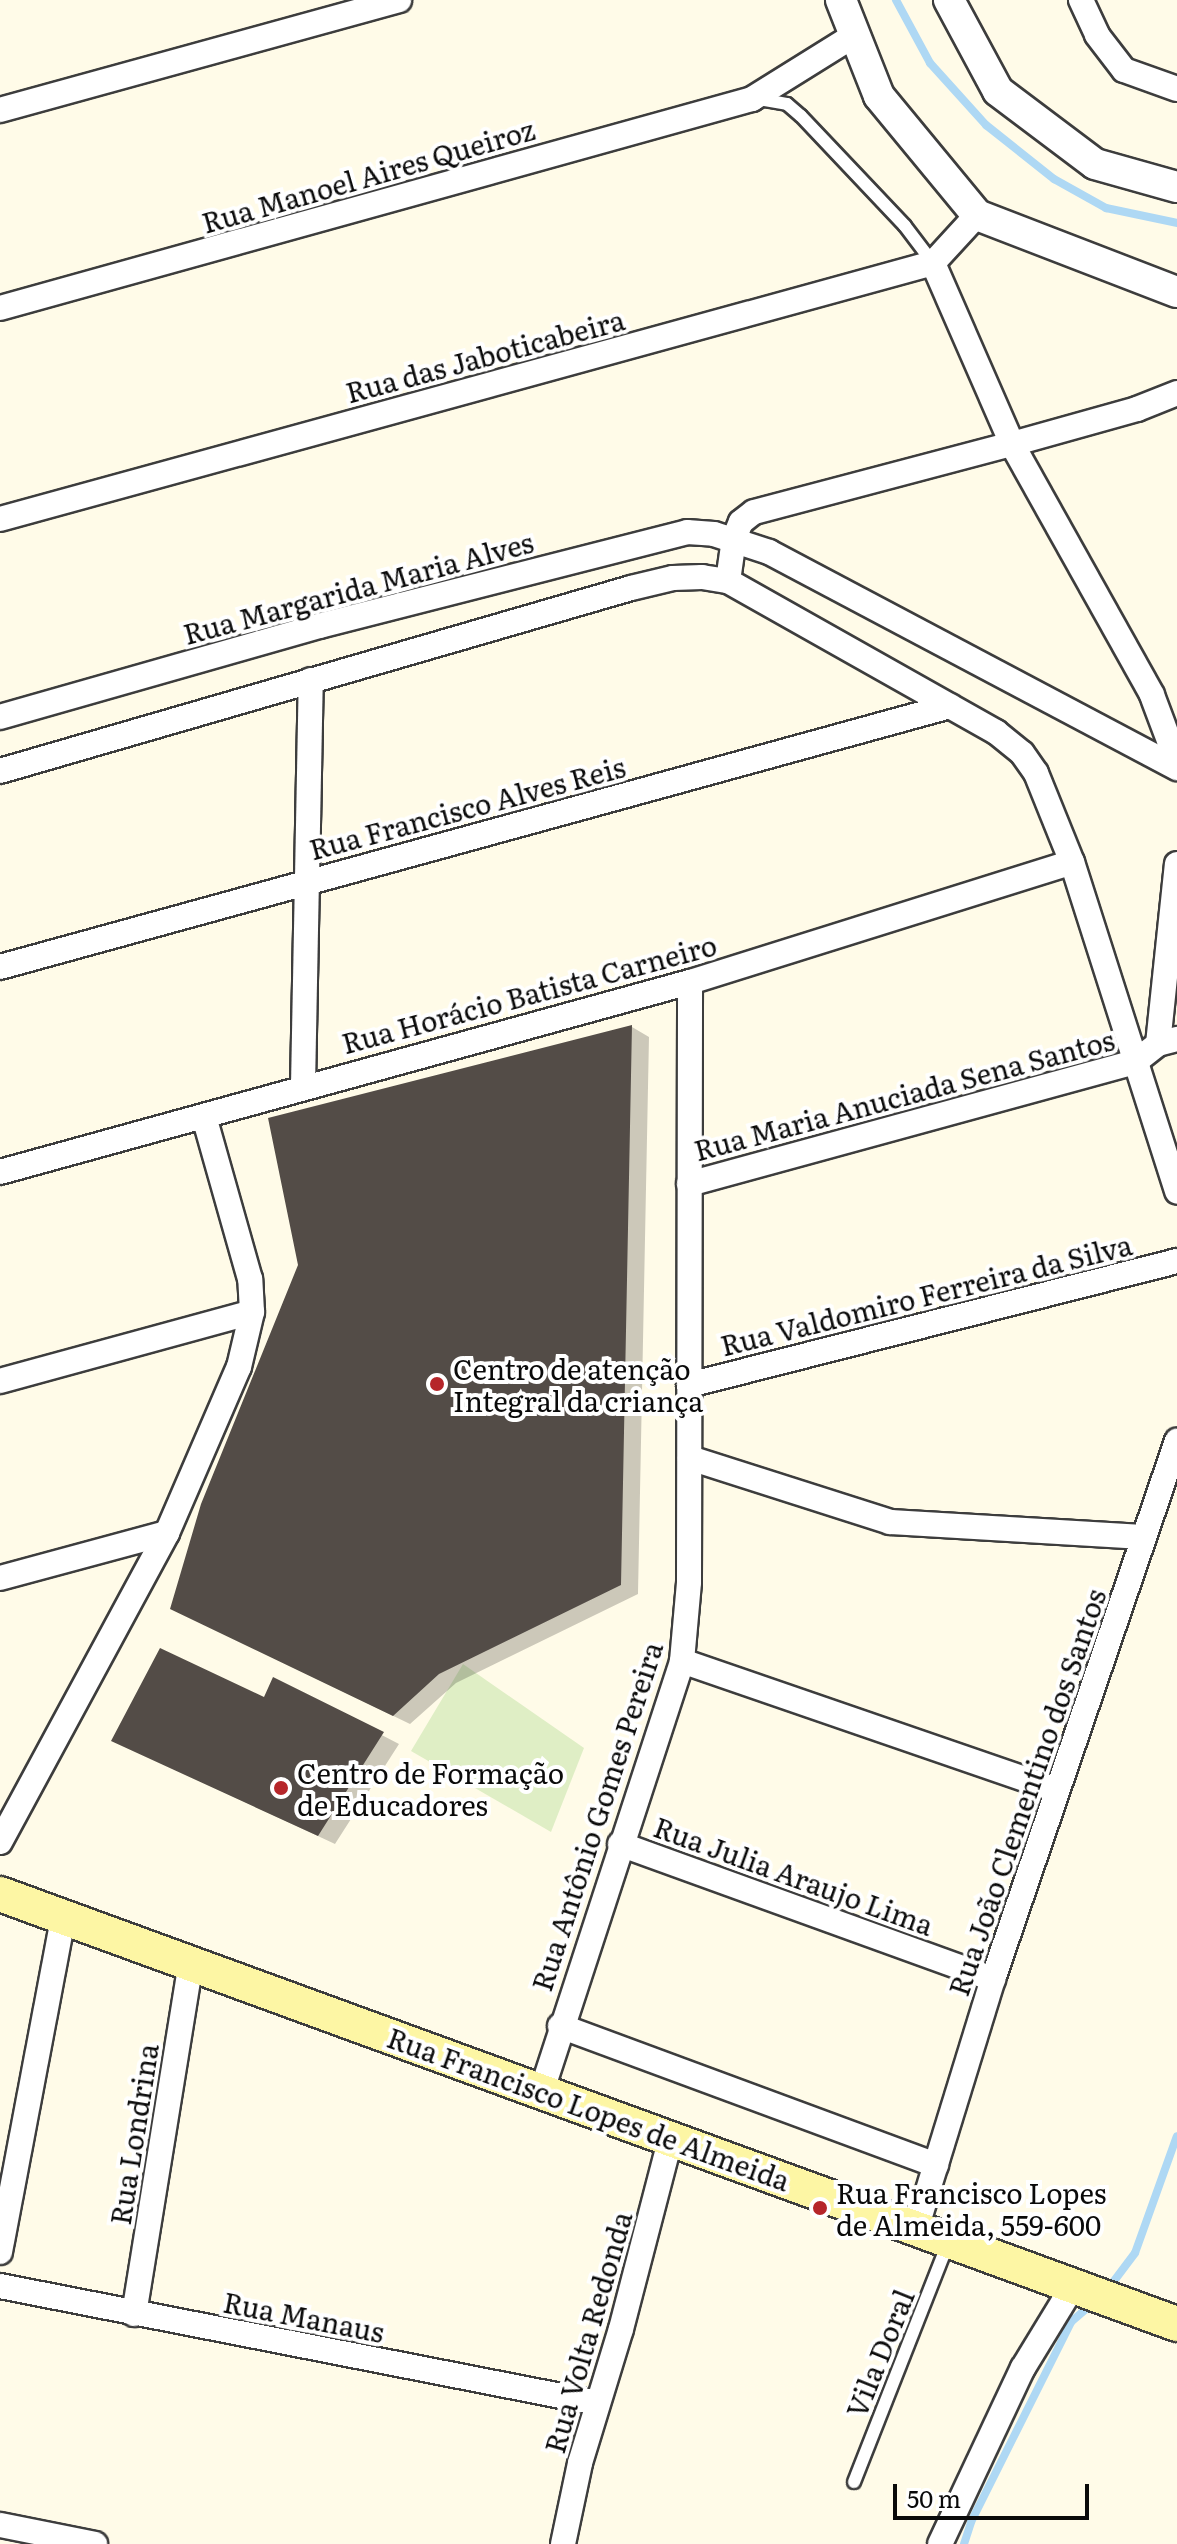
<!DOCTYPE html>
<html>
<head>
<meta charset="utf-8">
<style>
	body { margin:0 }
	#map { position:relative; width:1177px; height:2544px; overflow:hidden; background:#fffbe8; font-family:Literata,serif }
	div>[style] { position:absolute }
	.pitch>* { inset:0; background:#dfeec5 }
	.shadow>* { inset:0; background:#0003 }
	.stream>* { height:8px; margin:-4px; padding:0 4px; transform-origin:4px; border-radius:4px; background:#aed8f4 }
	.building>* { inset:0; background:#534c47 }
	.roads { filter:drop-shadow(2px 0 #3d3d3d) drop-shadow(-2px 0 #3d3d3d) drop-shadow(0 2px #3d3d3d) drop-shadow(0 -2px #3d3d3d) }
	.service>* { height:12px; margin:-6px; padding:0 6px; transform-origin:6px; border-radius:6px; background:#fff }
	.minor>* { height:24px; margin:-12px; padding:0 12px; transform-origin:12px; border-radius:12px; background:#fff }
	.tertiary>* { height:30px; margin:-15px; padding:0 15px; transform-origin:15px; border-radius:15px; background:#fff }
	.secondary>* { height:34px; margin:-17px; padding:0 17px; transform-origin:17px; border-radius:17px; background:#fdf6a4 }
	.dots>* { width:22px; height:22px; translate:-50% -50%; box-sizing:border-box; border:4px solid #fff; border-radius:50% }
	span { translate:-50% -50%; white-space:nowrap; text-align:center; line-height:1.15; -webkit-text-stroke:8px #fff; paint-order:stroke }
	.street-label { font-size:28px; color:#0a0a0a }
	.poi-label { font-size:28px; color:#0a0a0a }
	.left { translate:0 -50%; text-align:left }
	.scale { position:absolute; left:893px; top:2484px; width:196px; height:36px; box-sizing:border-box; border:4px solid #0a0a0a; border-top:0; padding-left:10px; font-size:24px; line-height:28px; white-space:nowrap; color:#0a0a0a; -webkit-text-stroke:6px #fff; paint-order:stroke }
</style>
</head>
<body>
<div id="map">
	<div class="pitch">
		<div style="clip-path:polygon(463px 1664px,584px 1748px,551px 1832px,411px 1751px)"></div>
	</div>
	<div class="shadow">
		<div style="clip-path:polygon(632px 1027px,649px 1037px,638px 1594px,456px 1683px,410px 1724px,189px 1617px,301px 1265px,271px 1120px)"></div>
		<div style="clip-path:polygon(274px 1679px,399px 1744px,335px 1844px,114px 1741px,266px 1700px)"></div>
	</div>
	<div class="stream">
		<div style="left:896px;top:0;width:72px;rotate:61.6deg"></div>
		<div style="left:930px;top:63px;width:84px;rotate:47.9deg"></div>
		<div style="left:986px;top:125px;width:87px;rotate:38.5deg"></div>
		<div style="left:1054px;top:179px;width:60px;rotate:29.1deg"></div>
		<div style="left:1106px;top:208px;width:73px;rotate:11.9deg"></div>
		<div style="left:1108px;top:2289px;width:45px;rotate:-53.1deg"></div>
		<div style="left:1135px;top:2253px;width:124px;rotate:-70.3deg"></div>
		<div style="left:964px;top:2544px;width:23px;rotate:-72deg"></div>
		<div style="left:971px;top:2522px;width:224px;rotate:-63.4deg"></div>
		<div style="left:1071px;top:2322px;width:28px;rotate:-41deg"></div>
	</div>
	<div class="building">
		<div style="clip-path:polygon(632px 1025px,621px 1585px,439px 1674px,393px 1716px,170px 1609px,201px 1504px,298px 1265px,268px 1118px)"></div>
		<div style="clip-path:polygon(160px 1648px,264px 1697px,273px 1677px,384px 1732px,318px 1836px,111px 1741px)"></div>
	</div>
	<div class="roads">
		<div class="service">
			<div style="left:759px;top:99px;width:28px;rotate:10deg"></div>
			<div style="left:787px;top:104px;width:18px;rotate:41deg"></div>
			<div style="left:801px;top:116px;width:151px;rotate:46.6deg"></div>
			<div style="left:905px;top:226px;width:46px;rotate:52.9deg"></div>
			<div style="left:854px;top:2482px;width:257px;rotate:-68.5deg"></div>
		</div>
		<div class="minor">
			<div style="left:1081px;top:0;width:38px;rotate:65deg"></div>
			<div style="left:1097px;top:35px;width:44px;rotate:52.4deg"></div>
			<div style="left:1124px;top:70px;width:56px;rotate:19.7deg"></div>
			<div style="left:0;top:110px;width:414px;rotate:-15.4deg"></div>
			<div style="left:933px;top:263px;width:65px;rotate:-47.5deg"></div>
			<div style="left:0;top:308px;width:781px;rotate:-15.53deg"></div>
			<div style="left:752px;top:99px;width:121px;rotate:-31.9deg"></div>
			<div style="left:0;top:519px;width:967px;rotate:-15.34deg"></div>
			<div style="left:933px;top:263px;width:197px;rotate:66.4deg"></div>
			<div style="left:1012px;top:444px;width:287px;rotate:60.8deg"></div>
			<div style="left:1152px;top:695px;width:72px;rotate:69.5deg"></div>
			<div style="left:728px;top:581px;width:42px;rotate:-81.9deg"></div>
			<div style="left:734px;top:539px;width:18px;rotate:-68deg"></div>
			<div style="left:741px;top:522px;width:16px;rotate:-38deg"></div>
			<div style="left:754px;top:512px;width:267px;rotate:-14.8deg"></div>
			<div style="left:1012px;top:444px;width:130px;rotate:-15.6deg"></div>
			<div style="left:1137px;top:409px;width:43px;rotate:-21.8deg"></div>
			<div style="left:0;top:717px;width:332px;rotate:-15.9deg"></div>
			<div style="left:319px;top:626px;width:380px;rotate:-14.3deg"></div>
			<div style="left:687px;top:532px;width:27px;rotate:4deg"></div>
			<div style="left:714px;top:534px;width:58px;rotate:18.1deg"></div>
			<div style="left:769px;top:552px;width:462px;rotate:27.9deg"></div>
			<div style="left:0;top:771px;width:657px;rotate:-16.17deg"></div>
			<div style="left:631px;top:588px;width:43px;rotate:-13.4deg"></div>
			<div style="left:673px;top:578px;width:29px;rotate:-2deg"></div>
			<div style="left:702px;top:577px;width:26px;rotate:9deg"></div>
			<div style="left:728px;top:581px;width:308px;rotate:29.4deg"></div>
			<div style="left:996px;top:732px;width:33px;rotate:39deg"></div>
			<div style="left:1022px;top:753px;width:24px;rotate:55deg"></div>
			<div style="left:1036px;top:773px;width:96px;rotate:68deg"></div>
			<div style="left:1072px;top:862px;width:346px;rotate:72.3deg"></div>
			<div style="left:0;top:967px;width:985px;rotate:-15.36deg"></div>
			<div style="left:1158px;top:1044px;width:181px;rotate:-84deg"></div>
			<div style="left:303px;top:1086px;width:406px;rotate:-88.9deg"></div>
			<div style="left:0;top:1172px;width:716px;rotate:-15.4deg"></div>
			<div style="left:690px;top:982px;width:400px;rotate:-17.4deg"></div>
			<div style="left:689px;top:1184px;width:462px;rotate:-15.3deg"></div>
			<div style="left:1135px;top:1062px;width:29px;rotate:-38deg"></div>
			<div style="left:1158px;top:1044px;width:20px;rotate:-15deg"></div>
			<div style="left:0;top:1381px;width:261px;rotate:-15.3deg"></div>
			<div style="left:689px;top:1385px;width:504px;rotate:-14.26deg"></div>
			<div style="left:690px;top:1458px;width:210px;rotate:17.7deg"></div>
			<div style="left:890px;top:1522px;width:254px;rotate:3.4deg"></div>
			<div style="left:0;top:1578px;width:173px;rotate:-15.1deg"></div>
			<div style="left:682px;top:1661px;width:396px;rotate:19deg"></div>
			<div style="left:0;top:1842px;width:351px;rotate:-61.6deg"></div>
			<div style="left:167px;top:1533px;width:181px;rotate:-66.6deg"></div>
			<div style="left:239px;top:1367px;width:57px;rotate:-76.7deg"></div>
			<div style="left:252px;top:1312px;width:33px;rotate:-93deg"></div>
			<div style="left:250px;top:1279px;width:169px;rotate:-105.8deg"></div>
			<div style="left:620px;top:1844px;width:397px;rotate:19.9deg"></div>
			<div style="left:560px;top:2026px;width:401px;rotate:20.3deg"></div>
			<div style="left:542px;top:2090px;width:451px;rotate:-71.9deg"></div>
			<div style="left:682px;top:1661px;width:79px;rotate:-84.9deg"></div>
			<div style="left:689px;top:1582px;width:600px;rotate:-89.9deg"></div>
			<div style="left:916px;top:2229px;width:262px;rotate:-72.9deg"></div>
			<div style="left:993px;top:1979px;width:569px;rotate:-71.12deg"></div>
			<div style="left:0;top:2252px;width:341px;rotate:-79.3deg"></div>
			<div style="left:0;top:2286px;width:608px;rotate:11.09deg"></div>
			<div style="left:134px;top:2314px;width:355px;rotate:-80.8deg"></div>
			<div style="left:0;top:2525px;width:97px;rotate:11.3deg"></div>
			<div style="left:563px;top:2544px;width:83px;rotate:-78.1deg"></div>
			<div style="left:580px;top:2463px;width:140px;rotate:-73deg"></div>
			<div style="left:621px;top:2329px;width:198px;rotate:-75.4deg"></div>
			<div style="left:940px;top:2544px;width:195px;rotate:-64.8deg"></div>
			<div style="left:1023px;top:2368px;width:96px;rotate:-58.6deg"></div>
		</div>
		<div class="tertiary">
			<div style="left:841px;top:0;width:103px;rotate:68.4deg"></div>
			<div style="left:879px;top:96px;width:154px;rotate:50.5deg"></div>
			<div style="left:977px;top:215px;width:214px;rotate:21.1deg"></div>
			<div style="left:949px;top:0;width:103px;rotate:61.7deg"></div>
			<div style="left:998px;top:91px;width:121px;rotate:37deg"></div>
			<div style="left:1095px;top:164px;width:85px;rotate:15.7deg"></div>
		</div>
		<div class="secondary">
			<div style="left:0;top:1894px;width:1253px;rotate:20.07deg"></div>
		</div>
	</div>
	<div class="dots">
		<div style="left:437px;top:1384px;background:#b6262a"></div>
		<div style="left:281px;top:1788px;background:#b6262a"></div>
		<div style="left:820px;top:2208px;background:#b6262a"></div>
	</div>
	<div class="street-label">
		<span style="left:368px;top:175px;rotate:-16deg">Rua Manoel Aires Queiroz</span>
		<span style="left:485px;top:355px;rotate:-15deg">Rua das Jaboticabeira</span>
		<span style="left:358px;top:587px;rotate:-15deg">Rua Margarida Maria Alves</span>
		<span style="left:467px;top:807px;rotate:-15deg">Rua Francisco Alves Reis</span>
		<span style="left:529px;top:993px;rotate:-15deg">Rua Horácio Batista Carneiro</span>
		<span style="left:904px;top:1094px;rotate:-15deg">Rua Maria Anuciada Sena Santos</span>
		<span style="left:926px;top:1294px;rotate:-14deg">Rua Valdomiro Ferreira da Silva</span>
		<span style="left:1026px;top:1792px;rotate:-71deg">Rua João Clementino dos Santos</span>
		<span style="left:596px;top:1816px;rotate:-72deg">Rua Antônio Gomes Pereira</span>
		<span style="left:794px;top:1875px;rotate:20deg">Rua Julia Araujo Lima</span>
		<span style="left:589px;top:2108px;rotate:20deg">Rua Francisco Lopes de Almeida</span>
		<span style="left:133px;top:2134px;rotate:-81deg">Rua Londrina</span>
		<span style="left:304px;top:2316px;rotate:11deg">Rua Manaus</span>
		<span style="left:587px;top:2332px;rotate:-74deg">Rua Volta Redonda</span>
		<span style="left:879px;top:2353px;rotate:-68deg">Vila Doral</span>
	</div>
	<div class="poi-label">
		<span class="left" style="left:453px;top:1384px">Centro de atenção<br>Integral da criança</span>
		<span class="left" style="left:297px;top:1788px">Centro de Formação<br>de Educadores</span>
		<span class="left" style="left:836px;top:2208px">Rua Francisco Lopes<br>de Almeida, 559-600</span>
	</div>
	<div class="scale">50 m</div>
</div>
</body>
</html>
